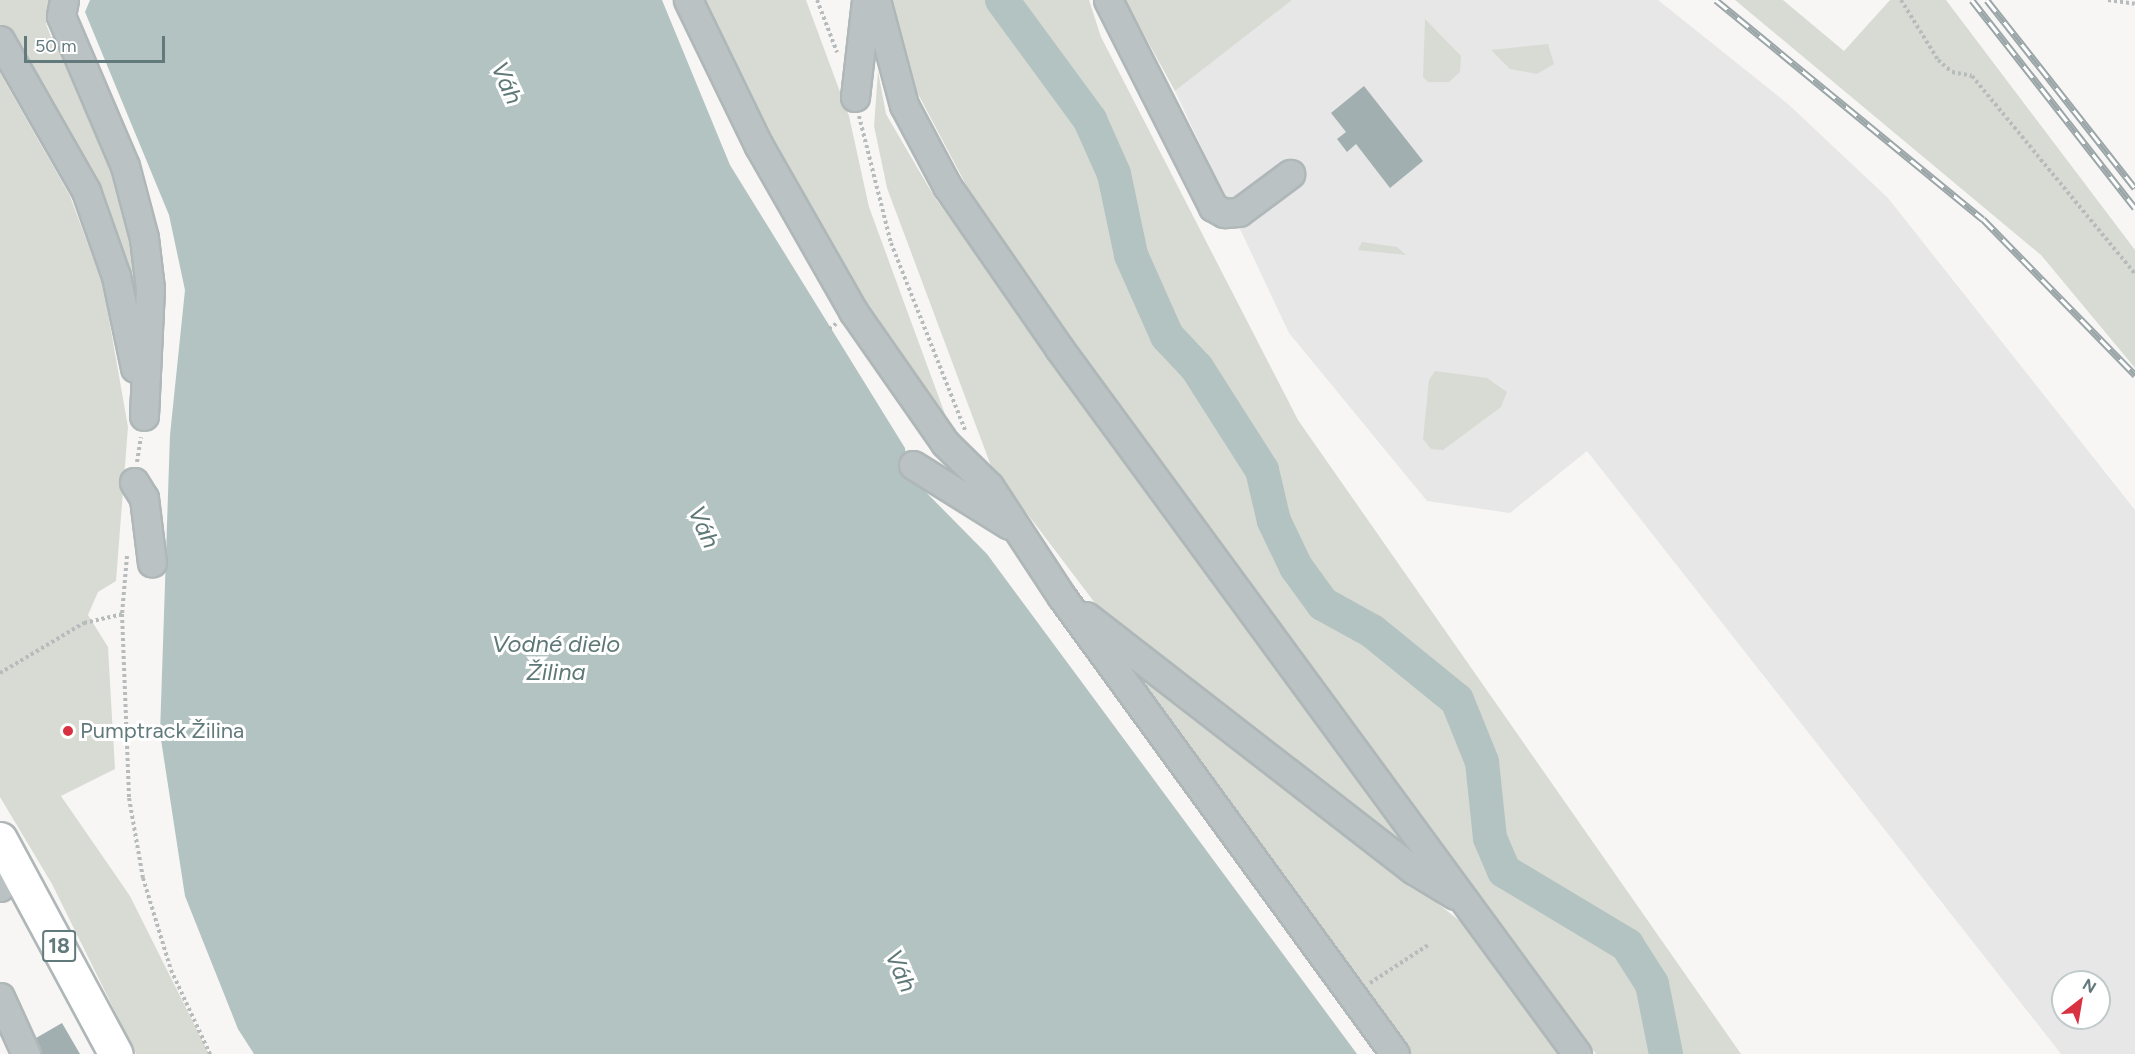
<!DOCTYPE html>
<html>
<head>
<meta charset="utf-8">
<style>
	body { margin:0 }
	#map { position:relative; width:2135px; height:1054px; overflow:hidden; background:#f7f6f4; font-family:Figtree,sans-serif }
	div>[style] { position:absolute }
	.built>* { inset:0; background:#e7e7e7 }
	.green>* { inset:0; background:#d8dbd3 }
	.water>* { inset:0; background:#b2c3c2 }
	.river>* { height:34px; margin:-17px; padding:0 17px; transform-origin:17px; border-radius:17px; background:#b2c3c2 }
	.building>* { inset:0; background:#a2afb1 }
	.path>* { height:4px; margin-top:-2px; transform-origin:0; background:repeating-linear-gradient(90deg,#b6bbbc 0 3px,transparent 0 6px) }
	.roads { filter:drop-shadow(2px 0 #afb7b8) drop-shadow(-2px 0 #afb7b8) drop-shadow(0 2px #afb7b8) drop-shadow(0 -2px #afb7b8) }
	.minor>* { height:27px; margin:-13.5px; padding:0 13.5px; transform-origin:13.5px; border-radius:13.5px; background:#bbc2c3 }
	.major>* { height:33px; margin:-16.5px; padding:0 16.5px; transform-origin:16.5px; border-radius:16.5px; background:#fff }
	.rail>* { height:7px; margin-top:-3.5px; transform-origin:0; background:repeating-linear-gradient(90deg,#fff 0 14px,#9ba6a8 0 28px); box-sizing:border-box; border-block:2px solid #9ba6a8 }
	.dots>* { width:16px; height:16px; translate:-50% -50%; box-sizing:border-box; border:3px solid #fff; border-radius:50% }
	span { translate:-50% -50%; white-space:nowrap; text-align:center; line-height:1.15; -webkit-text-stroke:6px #fff; paint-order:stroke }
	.shield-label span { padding:2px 4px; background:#fff; border:2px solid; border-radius:4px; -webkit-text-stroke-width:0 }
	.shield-label { font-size:21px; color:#637a7d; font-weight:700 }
	.poi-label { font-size:22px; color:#637a7d }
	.left { translate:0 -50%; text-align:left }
	.water-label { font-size:24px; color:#5e7877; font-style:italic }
	.north { position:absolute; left:2051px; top:970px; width:60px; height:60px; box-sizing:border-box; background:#fff; border:2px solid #c1cacb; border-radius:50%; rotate:31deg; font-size:16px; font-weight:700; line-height:24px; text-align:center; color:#637a7d }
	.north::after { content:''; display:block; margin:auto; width:21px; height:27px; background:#d83241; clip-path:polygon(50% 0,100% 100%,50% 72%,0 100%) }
	.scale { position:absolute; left:24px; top:36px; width:141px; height:27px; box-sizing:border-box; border:3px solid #637a7d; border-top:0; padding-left:8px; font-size:18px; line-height:21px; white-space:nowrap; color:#637a7d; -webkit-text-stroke:4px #fff; paint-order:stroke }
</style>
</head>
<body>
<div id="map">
	<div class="built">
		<div style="clip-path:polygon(evenodd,1291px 0,1658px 0,1788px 104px,1888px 198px,2135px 510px,2135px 1054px,2061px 1054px,1587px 451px,1510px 513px,1427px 501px,1289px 333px,1175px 91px,1291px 0,2063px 982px,2099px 982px,2099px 1018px,2063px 1018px,2063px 982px)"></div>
	</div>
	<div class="green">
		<div style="clip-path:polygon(0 0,50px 0,46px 24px,51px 37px,65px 36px,132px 211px,137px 293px,131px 293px,10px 47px,0 24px)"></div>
		<div style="clip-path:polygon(701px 0,806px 0,849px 116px,869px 207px,949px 425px,864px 307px,752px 113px)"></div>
		<div style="clip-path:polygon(892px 0,1089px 0,1101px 37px,1298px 420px,1741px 1054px,1596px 1054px,1132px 425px,974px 200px,917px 92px)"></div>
		<div style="clip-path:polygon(1125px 0,1292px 0,1175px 91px)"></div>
		<div style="clip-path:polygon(1735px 0,1783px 0,1844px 51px,1890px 0,1946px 0,2135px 250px,2135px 368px,2041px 255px)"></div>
		<div style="clip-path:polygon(1425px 19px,1461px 56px,1460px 72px,1449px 82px,1428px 82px,1423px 77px)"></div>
		<div style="clip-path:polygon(1548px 44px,1554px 64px,1537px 74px,1510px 69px,1491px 50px)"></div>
		<div style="clip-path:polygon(878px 71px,886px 114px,935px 198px,1419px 859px,1098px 607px,991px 466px,887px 188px,874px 126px)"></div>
		<div style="clip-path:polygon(0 73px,70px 196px,103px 285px,128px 427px,116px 581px,98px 592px,88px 615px,108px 647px,115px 769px,61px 796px,130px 896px,209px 1054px,136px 1054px,52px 884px,0 797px)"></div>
		<div style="clip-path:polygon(1362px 242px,1397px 247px,1406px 255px,1358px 250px)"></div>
		<div style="clip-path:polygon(1435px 371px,1487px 378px,1507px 392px,1501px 407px,1443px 450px,1431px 449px,1423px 439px,1429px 380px)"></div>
		<div style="clip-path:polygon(1113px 647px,1465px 925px,1583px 1054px,1410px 1054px)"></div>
	</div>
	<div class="water">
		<div style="clip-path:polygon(90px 0,662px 0,730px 165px,905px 448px,907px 473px,987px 554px,1357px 1054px,254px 1054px,238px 1029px,185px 896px,160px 733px,170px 435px,185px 290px,169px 215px,85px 12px)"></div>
	</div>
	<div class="river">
		<div style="left:1002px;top:0;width:149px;rotate:53.7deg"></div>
		<div style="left:1090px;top:120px;width:59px;rotate:66deg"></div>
		<div style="left:1114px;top:174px;width:83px;rotate:78.1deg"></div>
		<div style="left:1131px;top:255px;width:89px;rotate:66deg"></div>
		<div style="left:1167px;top:336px;width:44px;rotate:46.8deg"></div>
		<div style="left:1197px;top:368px;width:121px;rotate:57.5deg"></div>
		<div style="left:1262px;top:470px;width:52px;rotate:76.8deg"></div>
		<div style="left:1274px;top:521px;width:51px;rotate:64.4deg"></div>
		<div style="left:1296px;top:567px;width:46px;rotate:53.9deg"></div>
		<div style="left:1323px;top:604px;width:56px;rotate:28.9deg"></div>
		<div style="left:1372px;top:631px;width:109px;rotate:39.1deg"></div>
		<div style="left:1457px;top:700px;width:67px;rotate:68deg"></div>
		<div style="left:1482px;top:762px;width:76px;rotate:84deg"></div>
		<div style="left:1490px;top:838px;width:36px;rotate:67deg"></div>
		<div style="left:1504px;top:871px;width:144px;rotate:31deg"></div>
		<div style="left:1627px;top:945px;width:46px;rotate:57.3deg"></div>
		<div style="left:1652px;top:984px;width:71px;rotate:78.7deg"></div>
	</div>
	<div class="building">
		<div style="clip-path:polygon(1364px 86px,1423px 161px,1390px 188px,1356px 144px,1347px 152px,1337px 139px,1346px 132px,1331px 113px)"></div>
		<div style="clip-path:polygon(62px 1023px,80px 1054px,42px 1054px,36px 1038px)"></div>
	</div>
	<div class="path">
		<div style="left:817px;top:0;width:56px;rotate:69deg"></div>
		<div style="left:1901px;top:0;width:70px;rotate:58.3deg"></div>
		<div style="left:1938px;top:60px;width:18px;rotate:41deg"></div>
		<div style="left:1952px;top:72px;width:20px;rotate:11deg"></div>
		<div style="left:1972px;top:76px;width:256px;rotate:50.5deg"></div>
		<div style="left:2108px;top:0;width:27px;rotate:8deg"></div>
		<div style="left:859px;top:116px;width:131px;rotate:75.9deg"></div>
		<div style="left:891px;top:243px;width:203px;rotate:68.4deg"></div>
		<div style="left:829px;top:329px;width:9px;rotate:-36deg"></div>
		<div style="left:137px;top:462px;width:25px;rotate:-81deg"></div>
		<div style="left:127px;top:556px;width:58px;rotate:94.9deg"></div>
		<div style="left:122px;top:614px;width:184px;rotate:87.8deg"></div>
		<div style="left:129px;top:798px;width:81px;rotate:80.1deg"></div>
		<div style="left:143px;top:878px;width:96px;rotate:73.1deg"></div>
		<div style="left:171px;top:970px;width:93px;rotate:65.1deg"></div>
		<div style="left:0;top:673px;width:98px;rotate:-30.8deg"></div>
		<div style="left:84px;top:623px;width:39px;rotate:-13deg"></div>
		<div style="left:1370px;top:983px;width:69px;rotate:-33.2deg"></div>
	</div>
	<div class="roads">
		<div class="minor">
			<div style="left:64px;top:0;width:16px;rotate:101deg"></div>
			<div style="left:61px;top:16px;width:163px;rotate:66.9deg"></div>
			<div style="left:125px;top:166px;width:74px;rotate:75.2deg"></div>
			<div style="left:144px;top:238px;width:50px;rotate:83.2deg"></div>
			<div style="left:150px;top:288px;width:128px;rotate:92.7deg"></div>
			<div style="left:688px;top:0;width:162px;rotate:64.1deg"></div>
			<div style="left:759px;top:146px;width:190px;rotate:60.3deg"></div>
			<div style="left:853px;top:311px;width:161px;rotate:55.1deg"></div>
			<div style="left:945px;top:443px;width:62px;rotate:44.3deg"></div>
			<div style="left:989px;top:486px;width:133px;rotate:56.7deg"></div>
			<div style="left:1062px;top:597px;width:565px;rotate:53.92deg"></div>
			<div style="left:876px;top:0;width:109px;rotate:75.1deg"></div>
			<div style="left:904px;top:105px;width:92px;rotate:62deg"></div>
			<div style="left:947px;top:186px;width:197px;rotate:55.3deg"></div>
			<div style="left:1059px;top:348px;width:876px;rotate:53.73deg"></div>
			<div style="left:1108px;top:0;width:232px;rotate:63.1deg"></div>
			<div style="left:1213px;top:207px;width:13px;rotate:29deg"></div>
			<div style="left:1224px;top:213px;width:15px;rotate:-4deg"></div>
			<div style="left:1239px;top:212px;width:64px;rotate:-36.7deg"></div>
			<div style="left:0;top:40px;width:174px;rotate:60.3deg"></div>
			<div style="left:86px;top:191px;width:90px;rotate:70.6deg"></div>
			<div style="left:116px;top:276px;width:94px;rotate:78.3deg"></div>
			<div style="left:855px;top:97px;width:98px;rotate:-83.5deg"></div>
			<div style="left:913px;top:465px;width:113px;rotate:32deg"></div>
			<div style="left:134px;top:482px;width:19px;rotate:58deg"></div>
			<div style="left:144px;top:498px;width:65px;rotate:83deg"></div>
			<div style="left:1086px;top:616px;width:415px;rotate:37.8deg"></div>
			<div style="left:1414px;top:870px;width:48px;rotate:31.4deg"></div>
			<div style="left:0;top:863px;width:24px;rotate:90deg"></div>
			<div style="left:0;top:997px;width:63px;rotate:65.5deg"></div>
		</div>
		<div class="major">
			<div style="left:0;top:839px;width:244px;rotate:61.7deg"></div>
		</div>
	</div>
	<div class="rail">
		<div style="left:1716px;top:0;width:345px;rotate:39.4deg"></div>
		<div style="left:1983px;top:219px;width:218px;rotate:45.7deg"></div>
		<div style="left:1972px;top:0;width:264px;rotate:51.9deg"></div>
		<div style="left:1987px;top:0;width:239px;rotate:51.8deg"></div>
	</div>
	<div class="dots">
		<div style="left:68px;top:731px;background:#d83241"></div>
	</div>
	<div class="shield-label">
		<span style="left:59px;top:946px">18</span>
	</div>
	<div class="poi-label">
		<span class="left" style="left:80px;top:731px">Pumptrack Žilina</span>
	</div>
	<div class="water-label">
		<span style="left:507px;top:83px;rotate:66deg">Váh</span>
		<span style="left:704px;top:527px;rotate:66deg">Váh</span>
		<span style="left:556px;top:658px">Vodné dielo<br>Žilina</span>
		<span style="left:901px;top:971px;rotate:66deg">Váh</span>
	</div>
	<div class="north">N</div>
	<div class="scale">50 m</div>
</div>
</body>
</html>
